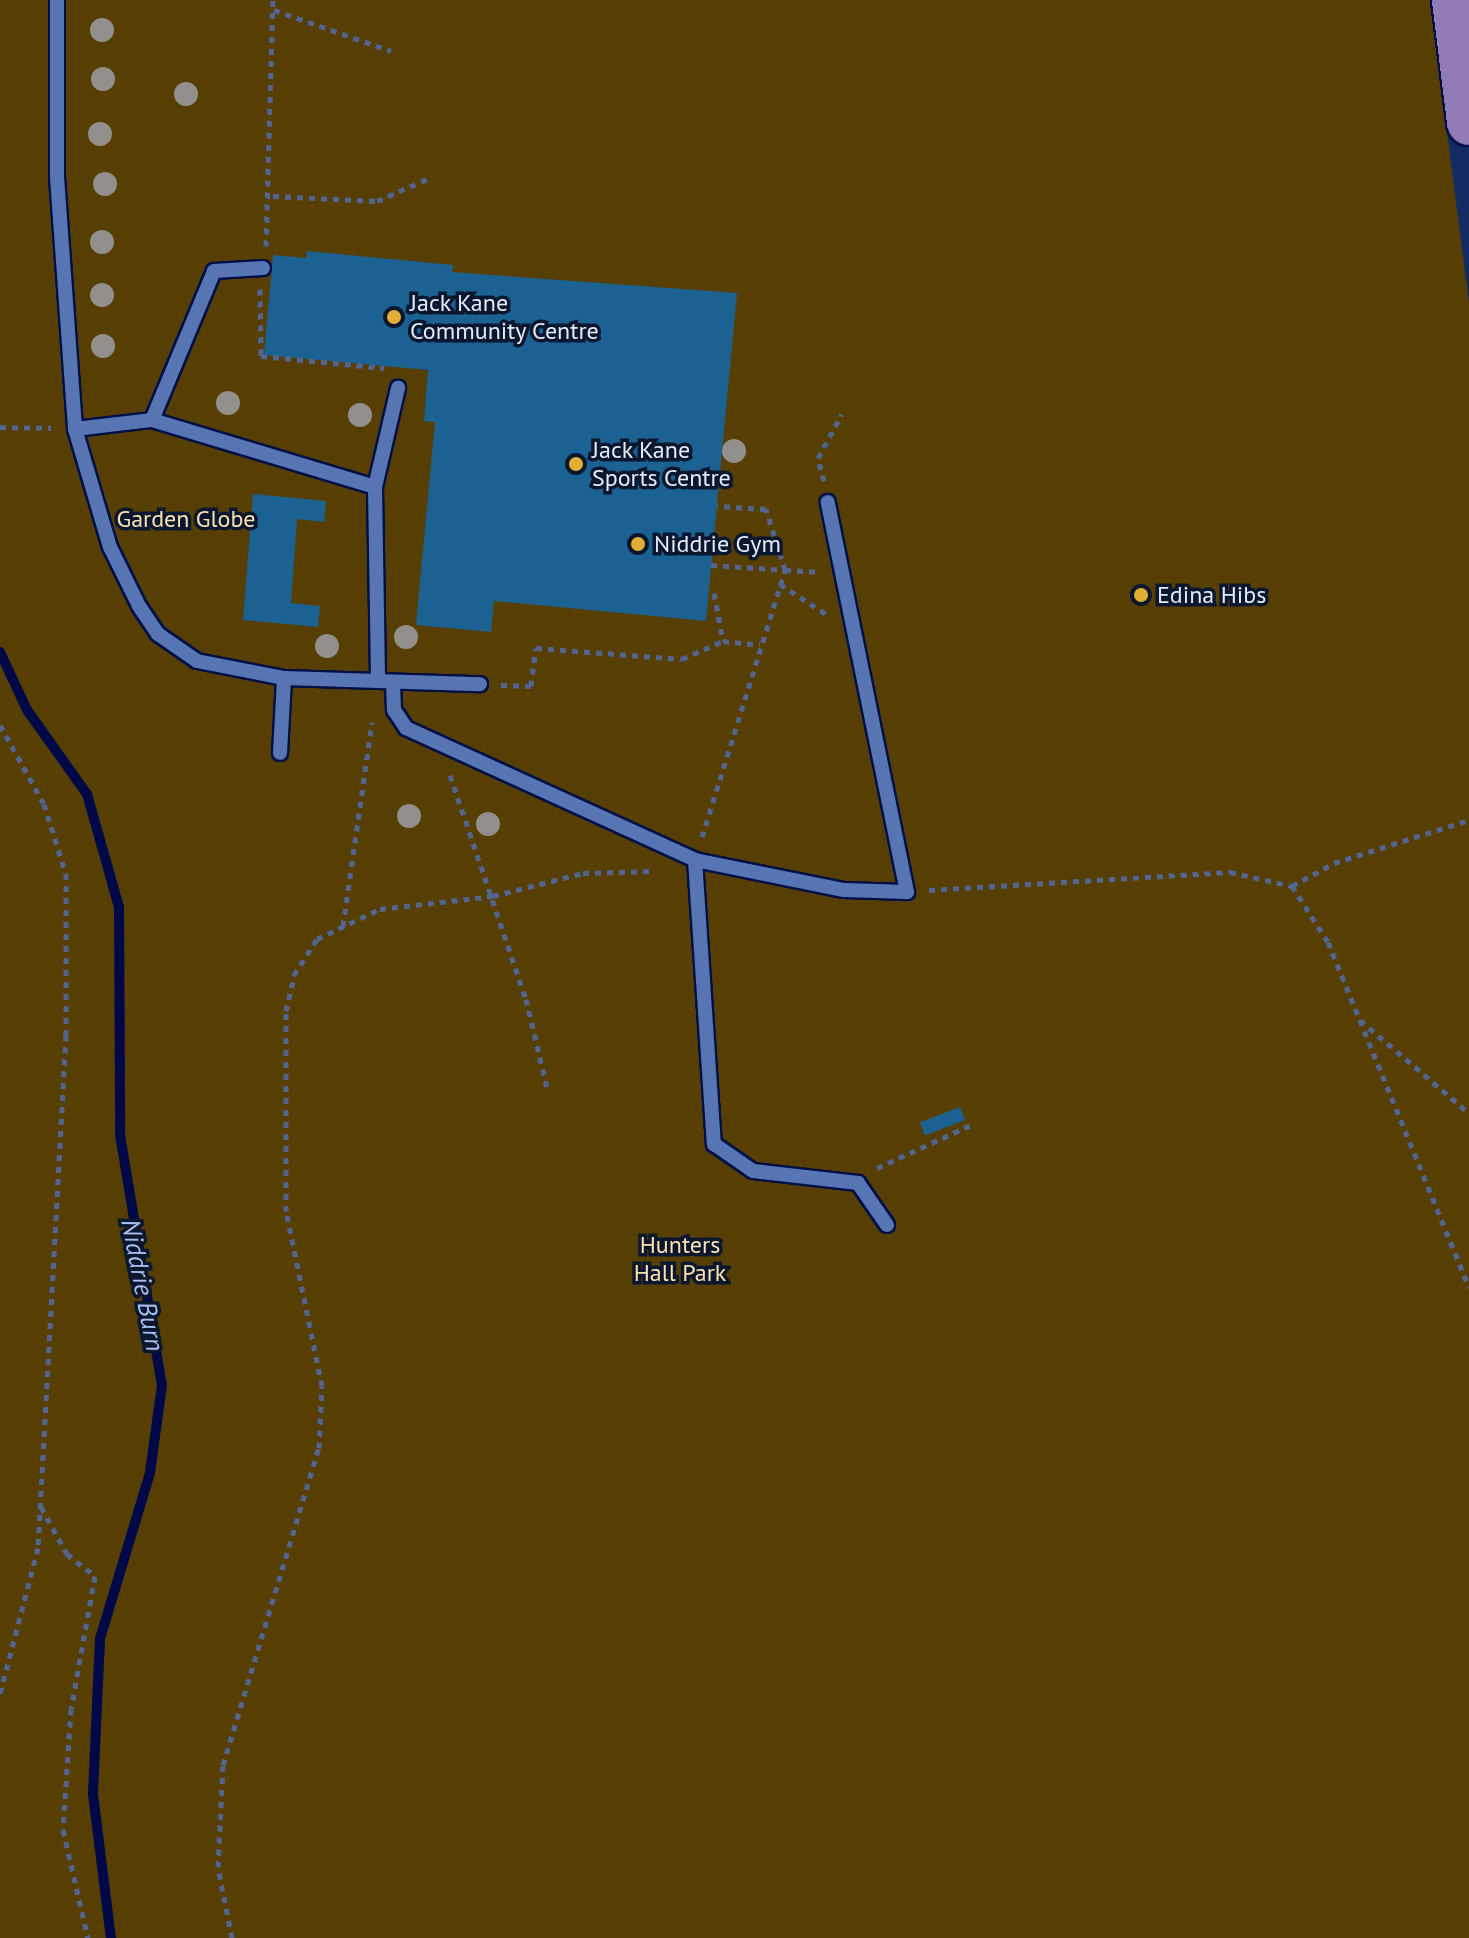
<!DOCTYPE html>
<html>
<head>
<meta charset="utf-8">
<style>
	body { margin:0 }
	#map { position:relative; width:1469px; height:1938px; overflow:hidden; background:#132b63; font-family:"PT Sans",sans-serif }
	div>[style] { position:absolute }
	.green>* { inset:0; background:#573f03 }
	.stream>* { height:10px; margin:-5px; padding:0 5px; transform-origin:5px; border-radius:5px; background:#000848 }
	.building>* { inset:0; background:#1b6191; transform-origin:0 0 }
	.path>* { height:5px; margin-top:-2.5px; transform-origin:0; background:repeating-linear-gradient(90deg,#526591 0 6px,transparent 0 12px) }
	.roads { filter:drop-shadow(2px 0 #010f45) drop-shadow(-2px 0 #010f45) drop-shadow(0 2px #010f45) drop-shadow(0 -2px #010f45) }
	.lane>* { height:14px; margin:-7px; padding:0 7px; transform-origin:7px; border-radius:7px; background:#5775b3 }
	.primary>* { height:44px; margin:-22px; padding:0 22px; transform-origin:22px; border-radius:22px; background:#917cb8 }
	.trees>* { width:24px; height:24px; margin:-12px; border-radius:50%; background:#928f8d }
	.dots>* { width:22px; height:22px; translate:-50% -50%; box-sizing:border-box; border:4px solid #0b162f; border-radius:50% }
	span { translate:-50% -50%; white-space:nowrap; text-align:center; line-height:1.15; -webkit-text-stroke:7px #0b162f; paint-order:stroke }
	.poi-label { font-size:24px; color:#e4ecfa }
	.left { translate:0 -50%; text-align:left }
	.park-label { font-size:24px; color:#fae1af }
	.water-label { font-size:26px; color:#aac1ef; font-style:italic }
</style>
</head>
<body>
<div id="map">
	<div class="green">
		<div style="clip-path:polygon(0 0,1430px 0,1469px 303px,1469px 1938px,0 1938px)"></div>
	</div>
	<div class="stream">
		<div style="left:0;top:652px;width:64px;rotate:65deg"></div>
		<div style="left:27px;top:710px;width:103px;rotate:54.5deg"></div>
		<div style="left:87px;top:794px;width:117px;rotate:74.2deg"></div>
		<div style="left:119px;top:907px;width:228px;rotate:89.7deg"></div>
		<div style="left:120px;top:1135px;width:254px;rotate:80.5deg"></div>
		<div style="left:162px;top:1385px;width:89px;rotate:97.8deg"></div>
		<div style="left:150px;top:1473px;width:173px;rotate:106.8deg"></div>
		<div style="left:100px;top:1639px;width:155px;rotate:92.6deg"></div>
		<div style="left:93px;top:1794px;width:145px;rotate:82.9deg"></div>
	</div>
	<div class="building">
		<div style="clip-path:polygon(307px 251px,453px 265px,452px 272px,737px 293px,706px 621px,494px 601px,491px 632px,416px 625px,435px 422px,424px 421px,428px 370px,264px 355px,273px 255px,306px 258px)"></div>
		<div style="clip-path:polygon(253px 494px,326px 501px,324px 522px,297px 519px,291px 603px,320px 606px,318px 627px,243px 620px)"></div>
		<div style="left:960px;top:1107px;width:14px;height:43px;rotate:69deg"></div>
	</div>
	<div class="path">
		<div style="left:274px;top:10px;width:124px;rotate:19.3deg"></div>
		<div style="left:273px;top:196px;width:104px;rotate:2.8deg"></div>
		<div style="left:377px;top:201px;width:55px;rotate:-23.7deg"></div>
		<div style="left:266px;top:246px;width:246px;rotate:-88.4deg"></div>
		<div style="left:260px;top:289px;width:67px;rotate:89.1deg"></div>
		<div style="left:261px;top:356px;width:124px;rotate:5.6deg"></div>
		<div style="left:0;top:427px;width:51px;rotate:1.1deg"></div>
		<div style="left:824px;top:481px;width:24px;rotate:-105deg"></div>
		<div style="left:818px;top:458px;width:50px;rotate:-61.4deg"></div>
		<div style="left:711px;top:565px;width:74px;rotate:3.9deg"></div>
		<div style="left:785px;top:570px;width:64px;rotate:-107.3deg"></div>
		<div style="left:766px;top:509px;width:49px;rotate:-176.5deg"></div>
		<div style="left:780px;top:584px;width:55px;rotate:33.1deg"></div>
		<div style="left:714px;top:593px;width:49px;rotate:79.4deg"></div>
		<div style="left:723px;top:641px;width:37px;rotate:6deg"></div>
		<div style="left:501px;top:685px;width:30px;rotate:2deg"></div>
		<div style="left:531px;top:686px;width:38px;rotate:-83deg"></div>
		<div style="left:536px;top:648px;width:146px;rotate:4.3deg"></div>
		<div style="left:682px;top:659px;width:45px;rotate:-23.7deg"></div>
		<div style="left:0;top:725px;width:90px;rotate:60.9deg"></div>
		<div style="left:44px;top:804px;width:73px;rotate:72.6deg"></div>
		<div style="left:66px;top:874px;width:161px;rotate:90deg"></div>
		<div style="left:66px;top:1035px;width:514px;rotate:93.12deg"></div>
		<div style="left:38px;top:1548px;width:151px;rotate:104.6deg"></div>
		<div style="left:450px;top:775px;width:237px;rotate:71.3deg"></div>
		<div style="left:526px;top:999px;width:96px;rotate:76.7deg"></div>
		<div style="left:702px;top:837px;width:280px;rotate:-72.7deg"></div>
		<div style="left:785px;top:570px;width:34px;rotate:3deg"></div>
		<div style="left:1292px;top:886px;width:67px;rotate:57.3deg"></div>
		<div style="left:1328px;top:942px;width:373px;rotate:67.8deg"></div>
		<div style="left:929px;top:890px;width:302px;rotate:-3.4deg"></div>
		<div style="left:1230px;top:872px;width:64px;rotate:12.7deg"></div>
		<div style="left:1292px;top:886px;width:48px;rotate:-28.7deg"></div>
		<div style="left:1334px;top:863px;width:142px;rotate:-17.7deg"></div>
		<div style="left:343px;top:926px;width:206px;rotate:-81.9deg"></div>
		<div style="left:1360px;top:1020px;width:143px;rotate:40.5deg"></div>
		<div style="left:877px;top:1168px;width:103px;rotate:-24.6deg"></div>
		<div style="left:41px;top:1507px;width:54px;rotate:61deg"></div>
		<div style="left:67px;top:1554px;width:36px;rotate:38deg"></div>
		<div style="left:95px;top:1576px;width:135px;rotate:100.2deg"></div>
		<div style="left:71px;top:1709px;width:121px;rotate:93.8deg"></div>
		<div style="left:63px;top:1830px;width:111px;rotate:77deg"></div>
		<div style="left:232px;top:1938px;width:72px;rotate:-101.2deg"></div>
		<div style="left:218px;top:1867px;width:102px;rotate:-87.2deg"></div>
		<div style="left:223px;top:1765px;width:331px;rotate:-73.2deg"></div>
		<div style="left:319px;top:1448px;width:62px;rotate:-87.2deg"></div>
		<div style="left:322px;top:1386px;width:179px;rotate:-101.6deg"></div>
		<div style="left:286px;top:1211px;width:200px;rotate:-90deg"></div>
		<div style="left:286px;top:1011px;width:37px;rotate:-77deg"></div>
		<div style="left:294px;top:975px;width:43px;rotate:-57.4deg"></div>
		<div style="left:317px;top:939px;width:70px;rotate:-25.5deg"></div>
		<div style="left:380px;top:909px;width:114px;rotate:-6.6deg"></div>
		<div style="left:493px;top:896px;width:93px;rotate:-14.3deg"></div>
		<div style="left:583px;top:873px;width:72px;rotate:-1.6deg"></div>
	</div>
	<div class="roads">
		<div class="lane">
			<div style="left:57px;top:0;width:177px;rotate:90deg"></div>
			<div style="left:57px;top:177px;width:253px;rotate:85.9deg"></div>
			<div style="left:75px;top:429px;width:123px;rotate:73.5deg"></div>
			<div style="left:110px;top:547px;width:66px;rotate:63.8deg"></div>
			<div style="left:139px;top:606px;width:34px;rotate:56deg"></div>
			<div style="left:158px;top:634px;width:47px;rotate:34.7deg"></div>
			<div style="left:197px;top:661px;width:89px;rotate:11.1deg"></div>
			<div style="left:284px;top:678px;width:196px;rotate:1.8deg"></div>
			<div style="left:152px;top:420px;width:233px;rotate:16.7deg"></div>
			<div style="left:375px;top:487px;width:194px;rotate:89.1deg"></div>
			<div style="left:75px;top:429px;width:78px;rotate:-6.7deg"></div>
			<div style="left:152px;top:420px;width:161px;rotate:-67.4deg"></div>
			<div style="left:214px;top:271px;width:49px;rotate:-3.5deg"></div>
			<div style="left:375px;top:487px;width:102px;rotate:-76.9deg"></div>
			<div style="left:393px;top:682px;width:28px;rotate:88deg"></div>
			<div style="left:394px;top:710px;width:22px;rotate:56deg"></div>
			<div style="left:406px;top:728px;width:318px;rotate:24.5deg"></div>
			<div style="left:695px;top:860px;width:152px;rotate:11.4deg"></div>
			<div style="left:844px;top:890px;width:63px;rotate:1.8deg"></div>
			<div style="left:907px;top:892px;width:398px;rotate:-101.5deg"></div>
			<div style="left:280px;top:753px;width:75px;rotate:-86.9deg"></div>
			<div style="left:695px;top:860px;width:285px;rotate:86.2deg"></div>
			<div style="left:714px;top:1144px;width:47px;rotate:34.7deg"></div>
			<div style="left:753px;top:1171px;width:106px;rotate:6.5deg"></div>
			<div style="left:858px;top:1183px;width:51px;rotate:55.4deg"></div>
		</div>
		<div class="primary">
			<div style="left:1454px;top:0;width:124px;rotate:83deg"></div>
		</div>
	</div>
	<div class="trees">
		<div style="left:102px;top:30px"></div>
		<div style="left:103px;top:79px"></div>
		<div style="left:186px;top:94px"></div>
		<div style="left:100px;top:134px"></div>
		<div style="left:105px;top:184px"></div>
		<div style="left:102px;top:242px"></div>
		<div style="left:102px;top:295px"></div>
		<div style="left:103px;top:346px"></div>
		<div style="left:228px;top:403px"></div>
		<div style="left:360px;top:415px"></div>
		<div style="left:734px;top:451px"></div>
		<div style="left:406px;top:637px"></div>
		<div style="left:327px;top:646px"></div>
		<div style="left:409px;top:816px"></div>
		<div style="left:488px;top:824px"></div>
	</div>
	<div class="dots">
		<div style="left:394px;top:317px;background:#e3ae34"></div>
		<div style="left:576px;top:464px;background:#e3ae34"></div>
		<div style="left:638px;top:544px;background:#e3ae34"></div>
		<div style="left:1141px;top:595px;background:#e3ae34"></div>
	</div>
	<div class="poi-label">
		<span class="left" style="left:410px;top:317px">Jack Kane<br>Community Centre</span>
		<span class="left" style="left:592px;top:464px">Jack Kane<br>Sports Centre</span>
		<span class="left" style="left:654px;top:544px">Niddrie Gym</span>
		<span class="left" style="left:1157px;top:595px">Edina Hibs</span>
	</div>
	<div class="park-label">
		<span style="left:186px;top:519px">Garden Globe</span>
		<span style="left:680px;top:1259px">Hunters<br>Hall Park</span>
	</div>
	<div class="water-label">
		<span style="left:143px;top:1285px;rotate:79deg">Niddrie Burn</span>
	</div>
</div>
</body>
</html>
